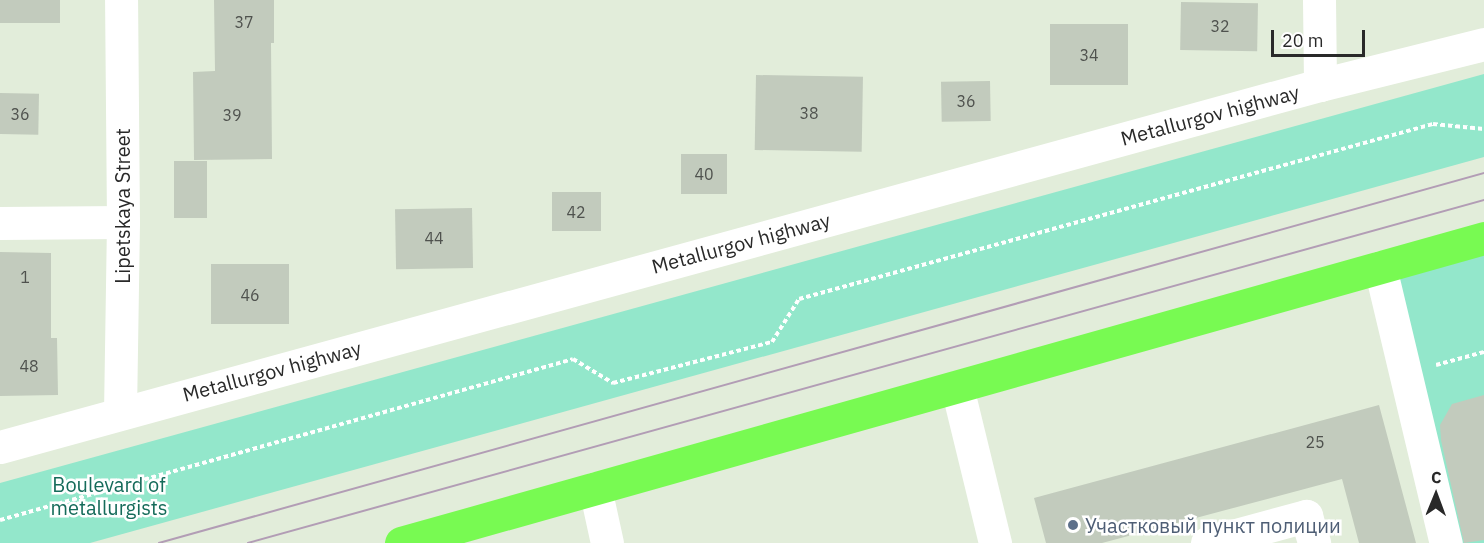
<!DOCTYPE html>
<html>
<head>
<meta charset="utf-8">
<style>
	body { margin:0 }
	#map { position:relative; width:1484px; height:543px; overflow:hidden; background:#e2edda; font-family:"IBM Plex Sans",sans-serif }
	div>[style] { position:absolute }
	.green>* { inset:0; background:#93e7cb }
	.building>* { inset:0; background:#c2cbbd; transform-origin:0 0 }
	.path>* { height:4px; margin-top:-2px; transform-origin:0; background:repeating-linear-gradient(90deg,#fff 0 4.5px,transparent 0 7.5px) }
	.minor>* { height:33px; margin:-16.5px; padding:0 16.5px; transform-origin:16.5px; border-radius:16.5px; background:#fff }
	.major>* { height:33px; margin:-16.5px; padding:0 16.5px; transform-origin:16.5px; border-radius:16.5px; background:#78fa52 }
	.tram>* { height:1.5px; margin:-0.75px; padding:0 0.75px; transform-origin:0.75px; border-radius:0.75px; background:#b29db5 }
	.dots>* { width:16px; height:16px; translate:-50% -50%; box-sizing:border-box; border:3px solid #fff; border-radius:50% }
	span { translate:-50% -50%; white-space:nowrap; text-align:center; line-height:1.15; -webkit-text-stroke:5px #fff; paint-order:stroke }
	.number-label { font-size:16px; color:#4f524e }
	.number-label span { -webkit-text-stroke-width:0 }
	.street-label { font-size:20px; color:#292929 }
	.park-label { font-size:20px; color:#156b5a }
	.service-label { font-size:20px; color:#4e5e75 }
	.left { translate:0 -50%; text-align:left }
	.north { position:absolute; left:1406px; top:465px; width:60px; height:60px; -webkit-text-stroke:4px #fff; paint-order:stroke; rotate:1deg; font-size:16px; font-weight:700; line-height:24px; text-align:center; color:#292929 }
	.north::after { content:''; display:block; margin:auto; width:21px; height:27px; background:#292929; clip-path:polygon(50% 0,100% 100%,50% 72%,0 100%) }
	.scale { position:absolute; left:1271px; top:30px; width:94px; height:27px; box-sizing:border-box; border:3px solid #292929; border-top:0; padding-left:8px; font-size:18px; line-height:21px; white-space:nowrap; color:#292929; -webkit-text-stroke:4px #fff; paint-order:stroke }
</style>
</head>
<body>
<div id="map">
	<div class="green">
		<div style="clip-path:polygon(1484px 74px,1484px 157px,90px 543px,0 543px,0 483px)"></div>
		<div style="clip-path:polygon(1484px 255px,1484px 543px,1446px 543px,1384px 283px)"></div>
	</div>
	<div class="building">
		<div style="left:0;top:0;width:60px;height:23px"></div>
		<div style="clip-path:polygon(214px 0,274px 0,274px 43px,271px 43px,272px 159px,194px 160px,193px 72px,215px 71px)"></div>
		<div style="left:1181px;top:2px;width:77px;height:48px;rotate:1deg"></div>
		<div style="left:1128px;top:24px;width:61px;height:78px;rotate:90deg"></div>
		<div style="left:756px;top:75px;width:107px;height:75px;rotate:1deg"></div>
		<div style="left:990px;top:81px;width:40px;height:49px;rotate:89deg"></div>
		<div style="left:0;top:93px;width:39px;height:41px;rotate:1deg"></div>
		<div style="left:681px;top:154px;width:46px;height:40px"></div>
		<div style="left:174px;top:161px;width:33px;height:57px"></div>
		<div style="left:552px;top:192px;width:49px;height:39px"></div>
		<div style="left:472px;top:208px;width:60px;height:77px;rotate:89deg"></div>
		<div style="clip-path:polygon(0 252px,51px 253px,51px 338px,57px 338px,58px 395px,0 396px)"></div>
		<div style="left:289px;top:264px;width:60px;height:78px;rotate:90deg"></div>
		<div style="clip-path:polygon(1484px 395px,1484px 540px,1464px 543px,1441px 440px,1440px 425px,1452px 404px)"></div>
		<div style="clip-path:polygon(1379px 405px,1416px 543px,1359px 543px,1342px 479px,1102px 543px,1046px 543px,1034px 498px)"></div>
	</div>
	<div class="path">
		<div style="left:1436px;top:365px;width:50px;rotate:-15.2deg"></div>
		<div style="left:0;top:520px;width:595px;rotate:-15.69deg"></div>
		<div style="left:573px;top:359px;width:47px;rotate:31deg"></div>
		<div style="left:613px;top:383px;width:164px;rotate:-14.5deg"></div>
		<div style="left:772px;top:342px;width:51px;rotate:-57.9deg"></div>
		<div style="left:799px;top:299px;width:658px;rotate:-15.43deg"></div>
		<div style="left:1433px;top:124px;width:51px;rotate:5.6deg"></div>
	</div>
	<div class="minor">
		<div style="left:1319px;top:0;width:85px;rotate:89.3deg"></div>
		<div style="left:0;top:223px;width:123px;rotate:-0.5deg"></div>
		<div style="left:1380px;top:267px;width:284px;rotate:76.6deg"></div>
		<div style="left:957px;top:387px;width:161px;rotate:76.3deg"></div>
		<div style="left:120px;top:413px;width:191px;rotate:-89.1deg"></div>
		<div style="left:123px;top:222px;width:222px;rotate:-90.5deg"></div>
		<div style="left:0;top:447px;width:1369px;rotate:-15.34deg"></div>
		<div style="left:1320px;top:85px;width:169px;rotate:-14deg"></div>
		<div style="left:595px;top:488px;width:56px;rotate:77.7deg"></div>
		<div style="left:1207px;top:543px;width:103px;rotate:-15.3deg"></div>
		<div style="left:1306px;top:516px;width:28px;rotate:73deg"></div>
	</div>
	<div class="major">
		<div style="left:401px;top:543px;width:1125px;rotate:-15.73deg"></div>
	</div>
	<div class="tram">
		<div style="left:159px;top:543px;width:1376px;rotate:-15.6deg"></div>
		<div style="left:248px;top:543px;width:1283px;rotate:-15.51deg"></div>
	</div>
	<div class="dots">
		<div style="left:1073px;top:525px;background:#5c6f8a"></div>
	</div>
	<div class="number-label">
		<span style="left:244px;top:22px">37</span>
		<span style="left:1220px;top:26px">32</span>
		<span style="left:1089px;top:55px">34</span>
		<span style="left:966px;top:101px">36</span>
		<span style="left:809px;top:113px">38</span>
		<span style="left:20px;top:114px">36</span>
		<span style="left:232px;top:115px">39</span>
		<span style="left:704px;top:174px">40</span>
		<span style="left:576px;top:212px">42</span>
		<span style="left:434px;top:238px">44</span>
		<span style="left:25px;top:277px">1</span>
		<span style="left:250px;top:295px">46</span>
		<span style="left:29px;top:366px">48</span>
		<span style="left:1315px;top:442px">25</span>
	</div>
	<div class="street-label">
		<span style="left:1210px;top:115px;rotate:-15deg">Metallurgov highway</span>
		<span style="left:122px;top:206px;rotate:-90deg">Lipetskaya Street</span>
		<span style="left:741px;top:243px;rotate:-15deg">Metallurgov highway</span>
		<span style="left:272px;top:371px;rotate:-15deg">Metallurgov highway</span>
	</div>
	<div class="park-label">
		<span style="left:109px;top:496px">Boulevard of<br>metallurgists</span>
	</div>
	<div class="service-label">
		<span class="left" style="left:1085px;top:525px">Участковый пункт полиции</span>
	</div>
	<div class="north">С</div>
	<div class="scale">20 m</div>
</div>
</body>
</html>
